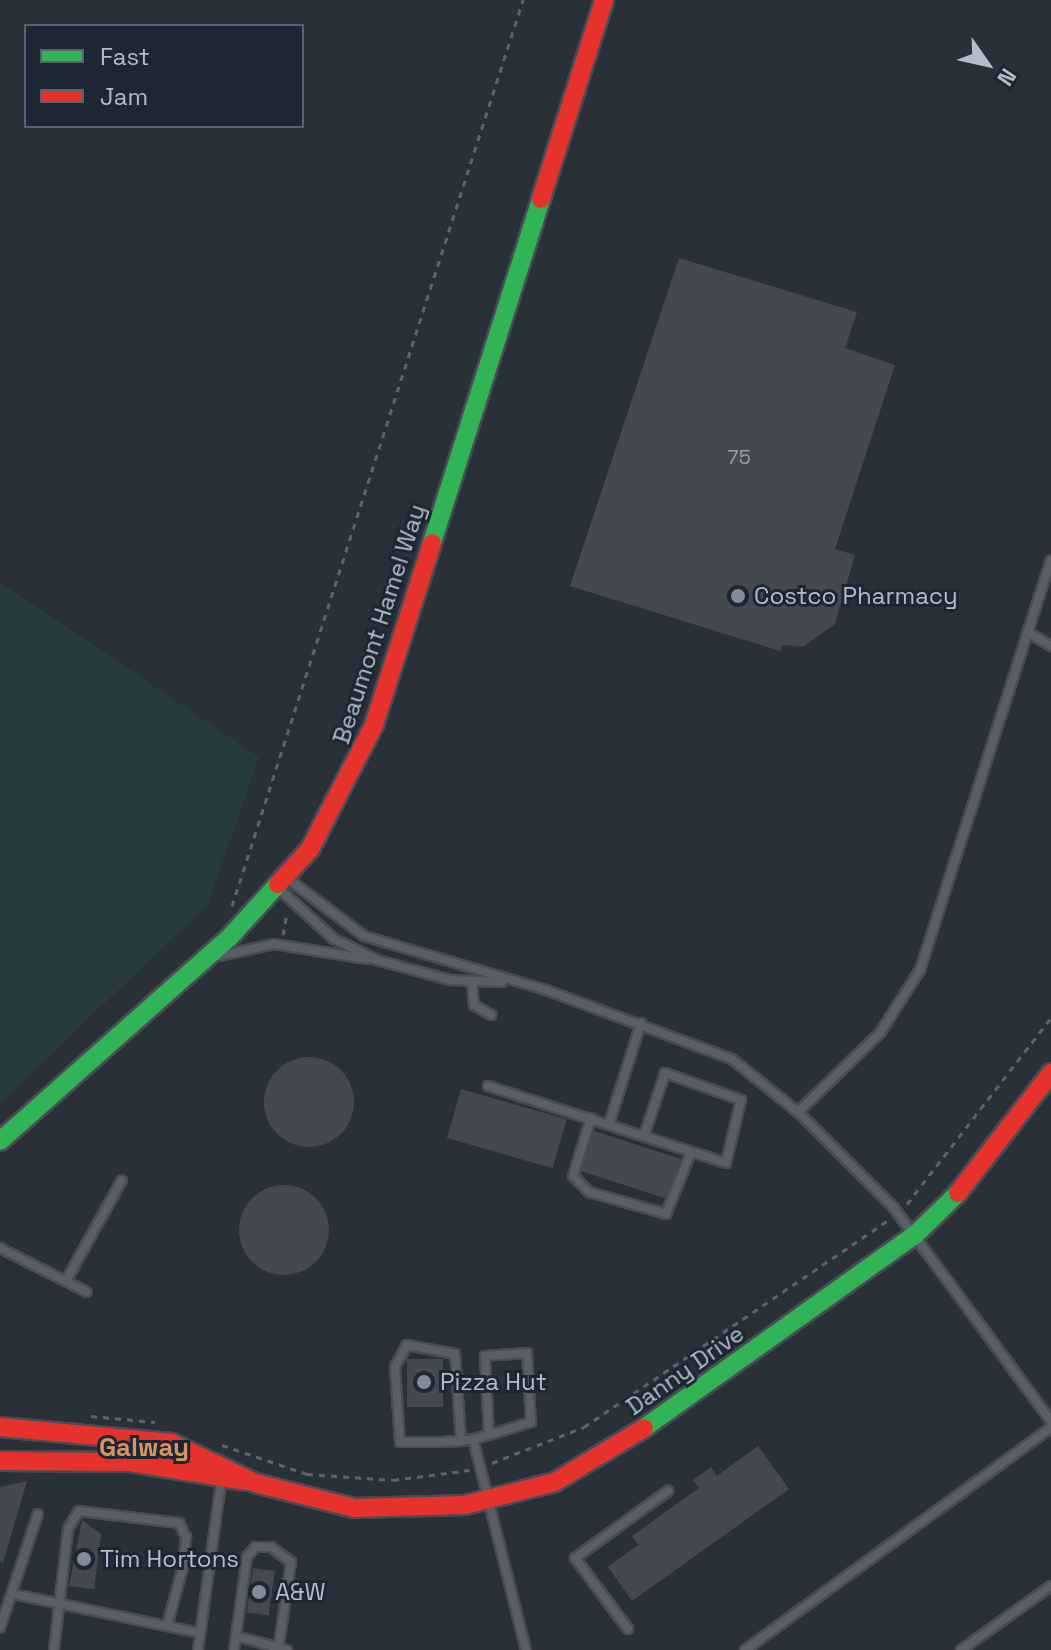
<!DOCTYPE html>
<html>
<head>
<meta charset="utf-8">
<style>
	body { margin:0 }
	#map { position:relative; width:1051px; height:1650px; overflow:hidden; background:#2a3038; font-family:"Space Grotesk",sans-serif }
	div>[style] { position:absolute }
	.green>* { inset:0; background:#273a3e }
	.building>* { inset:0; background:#444950; transform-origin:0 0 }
	.round { border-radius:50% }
	.path>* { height:3px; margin-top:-1.5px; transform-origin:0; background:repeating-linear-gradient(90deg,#5d636a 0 6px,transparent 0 12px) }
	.roads { filter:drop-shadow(2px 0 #484c53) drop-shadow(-2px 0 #484c53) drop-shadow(0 2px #484c53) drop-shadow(0 -2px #484c53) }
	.lane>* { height:8px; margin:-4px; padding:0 4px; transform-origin:4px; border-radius:4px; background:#5a5e66 }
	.fast>* { height:18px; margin:-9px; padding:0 9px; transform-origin:9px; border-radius:9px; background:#30b455 }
	.jam>* { height:18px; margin:-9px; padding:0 9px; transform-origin:9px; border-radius:9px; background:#e5322d }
	.dots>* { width:22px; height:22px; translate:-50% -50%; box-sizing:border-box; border:4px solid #1d2633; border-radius:50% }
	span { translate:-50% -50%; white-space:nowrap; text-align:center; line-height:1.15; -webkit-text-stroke:6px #1d2633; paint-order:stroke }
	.number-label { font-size:20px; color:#989fab }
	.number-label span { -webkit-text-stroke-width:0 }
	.poi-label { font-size:24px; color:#b4bcc9 }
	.left { translate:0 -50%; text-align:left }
	.street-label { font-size:24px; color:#b4bcc9 }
	.neighbourhood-label { font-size:26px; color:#d59563; font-weight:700 }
	.legend { position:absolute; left:24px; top:24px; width:280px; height:104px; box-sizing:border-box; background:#1d2633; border:2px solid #59626f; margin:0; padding:10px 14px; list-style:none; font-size:24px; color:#b4bcc9 }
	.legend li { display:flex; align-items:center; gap:16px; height:40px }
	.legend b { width:40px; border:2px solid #59626f }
	.north { position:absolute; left:947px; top:24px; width:80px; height:80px; -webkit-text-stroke:6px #1d2633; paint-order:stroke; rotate:124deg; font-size:22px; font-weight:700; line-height:32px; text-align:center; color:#b4bcc9 }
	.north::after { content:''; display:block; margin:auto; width:28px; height:36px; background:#b4bcc9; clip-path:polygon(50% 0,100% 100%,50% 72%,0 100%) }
</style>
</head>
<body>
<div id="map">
	<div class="green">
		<div style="clip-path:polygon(0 582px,259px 757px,208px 904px,0 1104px)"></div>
	</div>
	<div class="building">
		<div style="clip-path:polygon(679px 258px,857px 312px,845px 348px,895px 365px,835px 549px,855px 555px,835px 624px,803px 647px,782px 645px,780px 651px,570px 586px)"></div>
		<div class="round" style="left:264px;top:1057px;width:90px;height:90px"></div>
		<div style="left:461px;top:1089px;width:110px;height:51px;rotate:16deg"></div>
		<div style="left:594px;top:1131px;width:91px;height:42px;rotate:18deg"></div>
		<div class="round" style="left:239px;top:1185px;width:90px;height:90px"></div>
		<div style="left:407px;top:1359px;width:36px;height:48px"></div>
		<div style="clip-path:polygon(758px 1446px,789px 1489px,632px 1601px,608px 1567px,638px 1545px,632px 1536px,699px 1488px,693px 1480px,711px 1467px,717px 1476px)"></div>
		<div style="clip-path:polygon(27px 1481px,3px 1563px,0 1562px,0 1487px)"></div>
		<div style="clip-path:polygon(82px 1520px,101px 1534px,94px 1589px,69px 1586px)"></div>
		<div style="left:253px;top:1568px;width:22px;height:45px;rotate:8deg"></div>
	</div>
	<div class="path">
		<div style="left:232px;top:906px;width:952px;rotate:-72.19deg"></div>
		<div style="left:283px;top:935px;width:23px;rotate:-80deg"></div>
		<div style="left:907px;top:1204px;width:235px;rotate:-52.3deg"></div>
		<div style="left:91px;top:1416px;width:64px;rotate:5.4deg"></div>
		<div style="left:222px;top:1445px;width:90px;rotate:18.8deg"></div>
		<div style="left:307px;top:1474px;width:86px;rotate:4deg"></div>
		<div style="left:393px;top:1480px;width:77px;rotate:-7.5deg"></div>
		<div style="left:492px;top:1463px;width:99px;rotate:-21.4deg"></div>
		<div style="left:584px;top:1427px;width:369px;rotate:-34.2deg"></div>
	</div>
	<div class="roads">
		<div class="lane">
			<div style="left:1027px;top:632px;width:28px;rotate:30deg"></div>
			<div style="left:287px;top:878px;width:96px;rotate:37deg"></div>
			<div style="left:364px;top:936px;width:190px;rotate:16.5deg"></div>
			<div style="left:546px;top:990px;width:198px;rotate:20.4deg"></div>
			<div style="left:732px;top:1059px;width:85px;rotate:38.8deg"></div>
			<div style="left:798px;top:1112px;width:136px;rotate:45deg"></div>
			<div style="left:894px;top:1208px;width:265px;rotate:53.6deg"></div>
			<div style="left:279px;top:889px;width:74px;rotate:42.3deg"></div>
			<div style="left:334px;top:939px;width:48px;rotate:26deg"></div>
			<div style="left:377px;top:960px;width:76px;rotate:15.3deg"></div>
			<div style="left:450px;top:980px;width:52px;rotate:2.2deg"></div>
			<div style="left:219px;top:956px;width:56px;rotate:-12.3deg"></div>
			<div style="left:274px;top:944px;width:94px;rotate:9.2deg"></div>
			<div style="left:472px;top:984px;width:21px;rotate:85deg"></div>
			<div style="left:474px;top:1005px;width:20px;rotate:30deg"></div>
			<div style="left:488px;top:1086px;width:250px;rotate:17.9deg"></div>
			<div style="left:726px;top:1163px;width:65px;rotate:-76.6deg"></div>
			<div style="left:741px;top:1100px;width:81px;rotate:-160.4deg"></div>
			<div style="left:665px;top:1073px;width:66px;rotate:108.4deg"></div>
			<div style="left:798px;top:1112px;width:114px;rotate:-43.9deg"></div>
			<div style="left:880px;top:1033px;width:75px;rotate:-57.6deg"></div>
			<div style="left:920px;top:970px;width:430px;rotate:-72.3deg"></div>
			<div style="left:591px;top:1118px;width:61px;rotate:107.2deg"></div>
			<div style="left:573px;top:1176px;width:23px;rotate:45deg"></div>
			<div style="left:589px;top:1192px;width:80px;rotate:15.9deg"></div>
			<div style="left:666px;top:1214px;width:67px;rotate:-68deg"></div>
			<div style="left:609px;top:1124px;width:106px;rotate:-72.4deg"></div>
			<div style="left:0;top:1248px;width:97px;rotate:26.8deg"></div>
			<div style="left:66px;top:1281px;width:115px;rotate:-61deg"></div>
			<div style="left:489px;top:1435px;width:79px;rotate:-92.9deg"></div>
			<div style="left:485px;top:1356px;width:42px;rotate:-4.1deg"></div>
			<div style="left:527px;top:1353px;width:69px;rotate:86.7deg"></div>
			<div style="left:531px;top:1422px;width:44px;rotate:162.8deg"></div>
			<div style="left:489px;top:1435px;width:16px;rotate:166deg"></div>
			<div style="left:473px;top:1439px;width:218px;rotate:75.9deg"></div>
			<div style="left:461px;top:1441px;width:87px;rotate:-93.9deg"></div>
			<div style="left:455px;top:1354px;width:49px;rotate:-169.4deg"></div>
			<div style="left:407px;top:1345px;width:25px;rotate:119deg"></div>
			<div style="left:395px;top:1367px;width:75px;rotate:86.2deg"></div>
			<div style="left:400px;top:1442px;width:40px"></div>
			<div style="left:440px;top:1442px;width:21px;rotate:-3deg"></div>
			<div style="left:461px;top:1441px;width:12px;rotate:-9deg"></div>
			<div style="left:13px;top:1594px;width:191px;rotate:11.8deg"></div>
			<div style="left:0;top:1628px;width:120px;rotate:-71.6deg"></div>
			<div style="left:628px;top:1629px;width:89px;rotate:-126.7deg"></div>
			<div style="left:575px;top:1558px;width:115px;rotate:-35.8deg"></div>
			<div style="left:236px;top:1636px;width:80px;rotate:-82.1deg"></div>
			<div style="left:247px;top:1557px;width:13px;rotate:-51deg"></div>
			<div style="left:255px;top:1547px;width:16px"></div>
			<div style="left:271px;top:1547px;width:25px;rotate:37deg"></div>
			<div style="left:291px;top:1562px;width:83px;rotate:98.3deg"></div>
			<div style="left:54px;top:1650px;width:122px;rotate:-83.4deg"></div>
			<div style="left:68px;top:1529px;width:21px;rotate:-59deg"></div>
			<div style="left:79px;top:1511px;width:101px;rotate:6.8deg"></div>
			<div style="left:179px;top:1523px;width:16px;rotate:63deg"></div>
			<div style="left:186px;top:1537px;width:30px;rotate:96deg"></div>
			<div style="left:183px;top:1567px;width:61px;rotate:105.2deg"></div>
			<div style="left:198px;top:1650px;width:171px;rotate:-82.2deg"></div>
			<div style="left:234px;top:1650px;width:14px;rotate:-82deg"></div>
			<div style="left:236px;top:1636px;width:53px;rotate:15.4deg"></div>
			<div style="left:745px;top:1650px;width:378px;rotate:-36deg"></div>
			<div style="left:961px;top:1650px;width:110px;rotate:-35.4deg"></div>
		</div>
		<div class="fast">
			<div style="left:432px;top:543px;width:361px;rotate:-72.4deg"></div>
			<div style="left:0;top:1141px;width:306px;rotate:-41.6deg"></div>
			<div style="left:229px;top:938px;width:73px;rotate:-47.8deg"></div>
			<div style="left:644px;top:1428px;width:333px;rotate:-35.5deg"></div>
			<div style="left:915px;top:1235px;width:60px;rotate:-44.3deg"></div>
		</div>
		<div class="jam">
			<div style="left:541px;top:199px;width:209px;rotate:-72.4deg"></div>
			<div style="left:278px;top:884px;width:47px;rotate:-47.6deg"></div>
			<div style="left:310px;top:849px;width:140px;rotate:-62.7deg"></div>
			<div style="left:374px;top:725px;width:191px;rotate:-72.3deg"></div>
			<div style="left:958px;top:1193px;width:152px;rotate:-52.2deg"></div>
			<div style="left:0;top:1427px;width:173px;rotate:5.3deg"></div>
			<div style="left:172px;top:1443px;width:92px;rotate:25.7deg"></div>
			<div style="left:255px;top:1483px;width:102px;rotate:14.2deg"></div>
			<div style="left:354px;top:1508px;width:111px;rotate:-1.5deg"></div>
			<div style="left:465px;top:1505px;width:93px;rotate:-14.3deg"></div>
			<div style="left:555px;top:1482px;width:104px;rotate:-31.2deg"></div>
			<div style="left:0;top:1461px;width:130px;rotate:0.4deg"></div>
			<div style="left:130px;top:1462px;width:118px;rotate:9.3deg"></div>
		</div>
	</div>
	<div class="dots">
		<div style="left:738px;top:596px;background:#848b96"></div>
		<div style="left:424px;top:1382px;background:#848b96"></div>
		<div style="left:84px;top:1559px;background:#848b96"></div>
		<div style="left:259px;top:1592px;background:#848b96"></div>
	</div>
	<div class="number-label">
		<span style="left:739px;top:457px">75</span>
	</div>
	<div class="poi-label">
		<span class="left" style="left:754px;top:596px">Costco Pharmacy</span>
		<span class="left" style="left:440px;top:1382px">Pizza Hut</span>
		<span class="left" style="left:100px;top:1559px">Tim Hortons</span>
		<span class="left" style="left:275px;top:1592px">A&amp;W</span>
	</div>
	<div class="street-label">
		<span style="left:379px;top:624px;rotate:-72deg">Beaumont Hamel Way</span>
		<span style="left:685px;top:1370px;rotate:-35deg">Danny Drive</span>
	</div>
	<div class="neighbourhood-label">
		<span style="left:144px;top:1448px">Galway</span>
	</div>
	<ul class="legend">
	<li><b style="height:10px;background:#30b455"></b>Fast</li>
	<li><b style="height:10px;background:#e5322d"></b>Jam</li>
	</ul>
	<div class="north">N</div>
</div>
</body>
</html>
